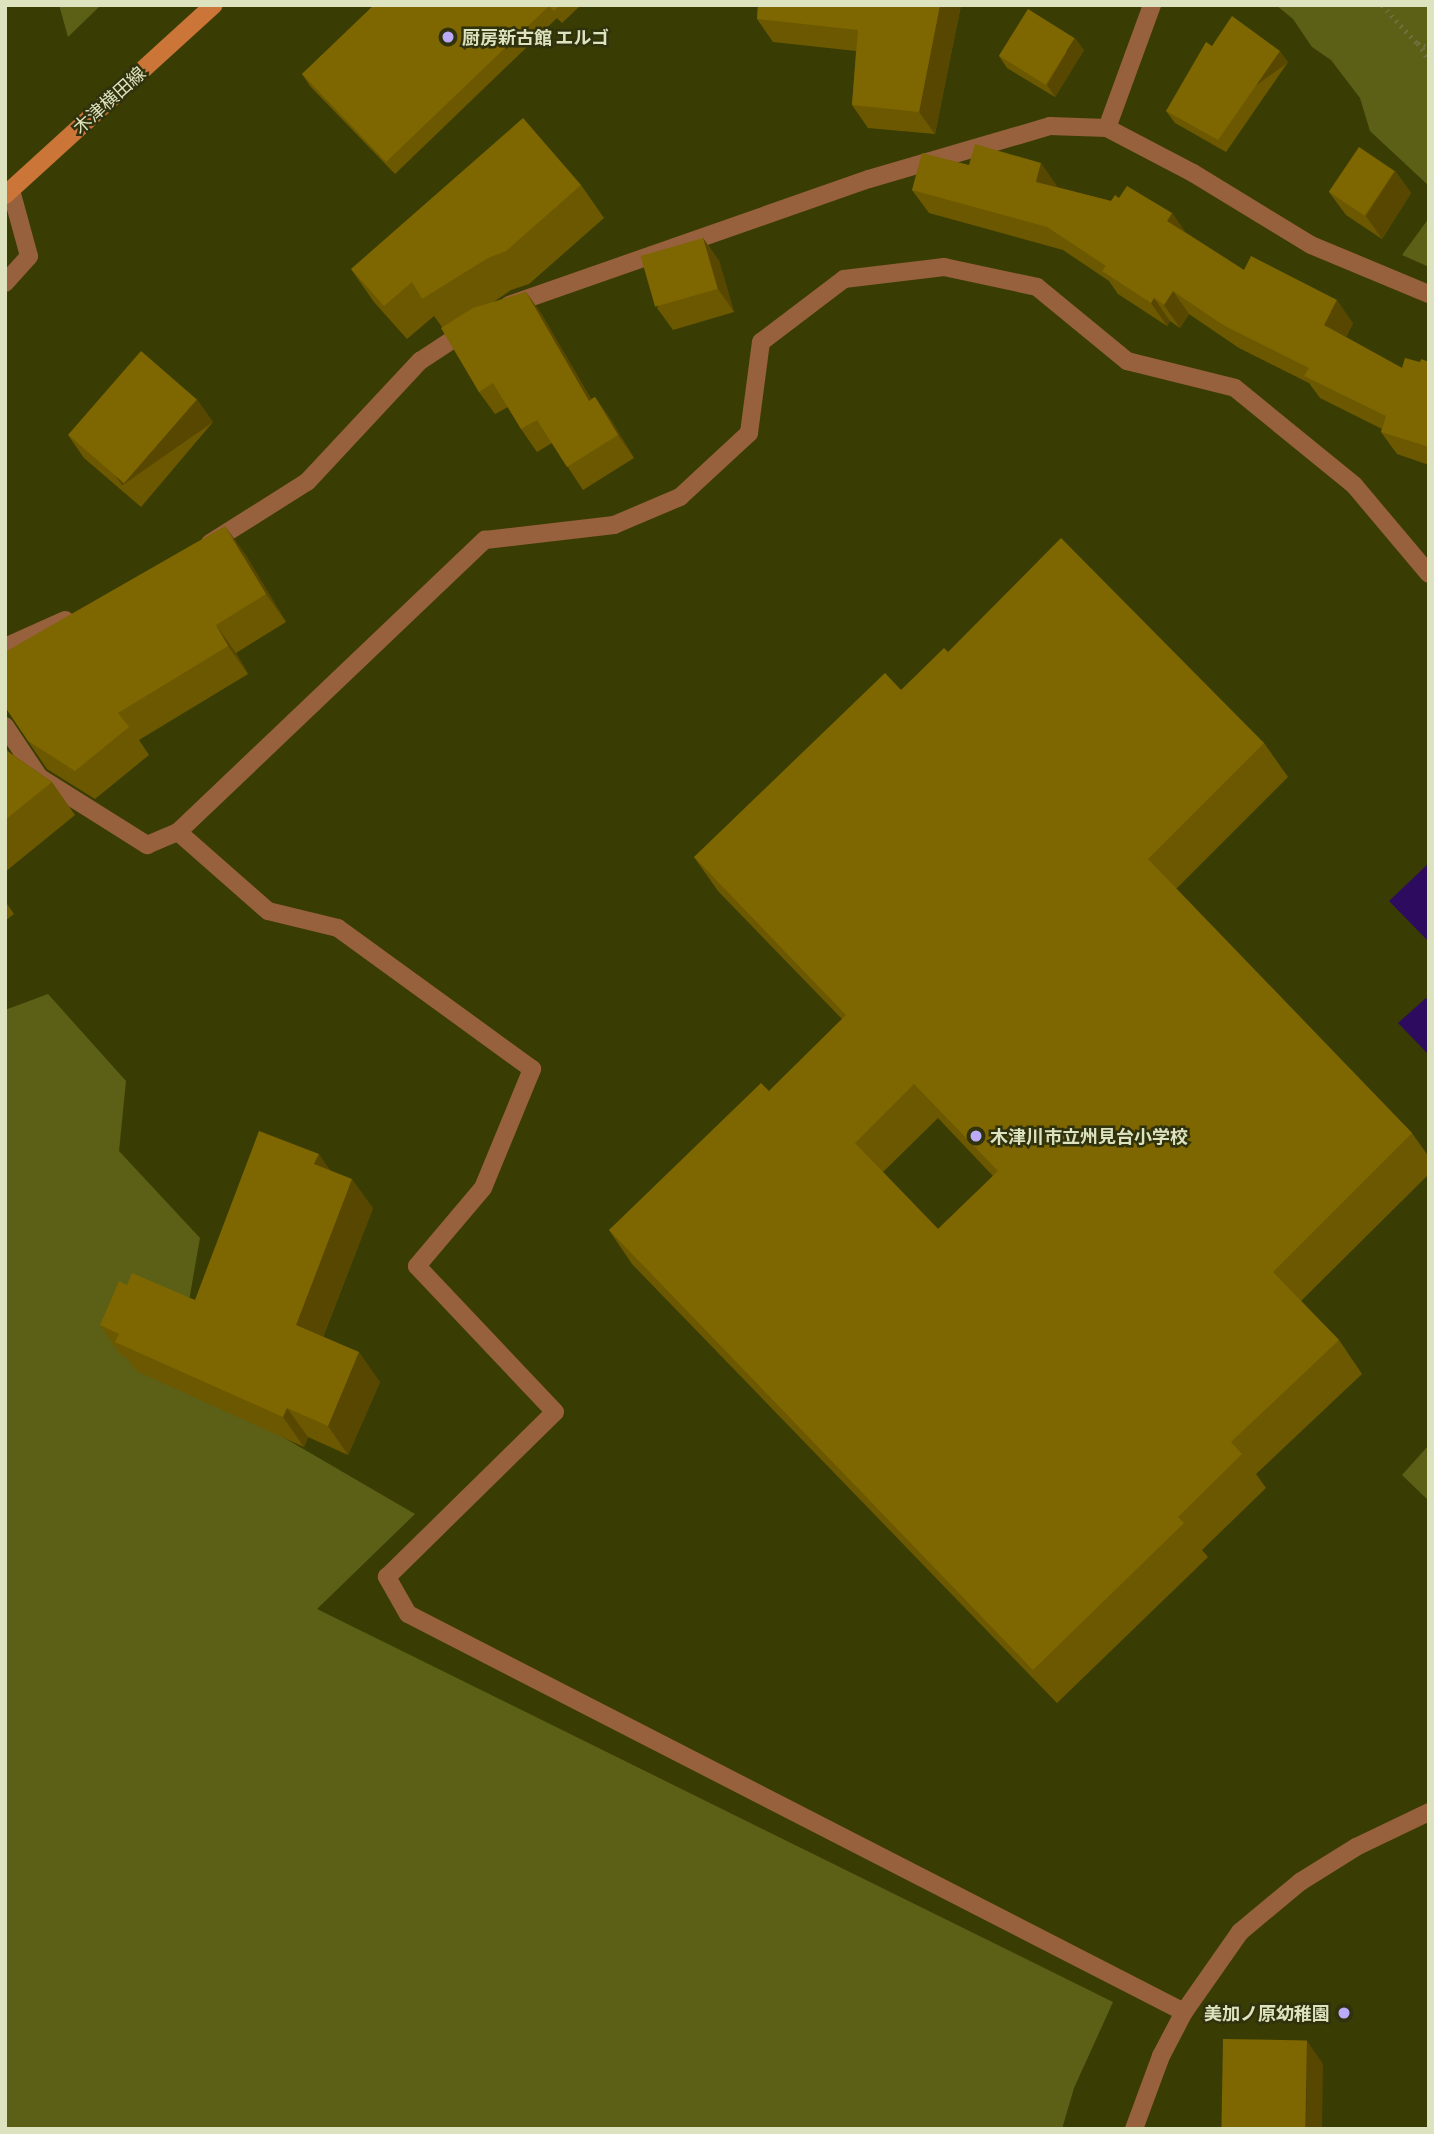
<!DOCTYPE html>
<html>
<head>
<meta charset="utf-8">
<style>
	body { margin:0 }
	#map { position:relative; width:1434px; height:2134px; overflow:hidden; background:#3a3d03; font-family:Commissioner,"Noto Sans JP",sans-serif }
	div>[style] { position:absolute }
	.green>* { inset:0; background:#5b6016 }
	.water>* { inset:0; background:#2d0b5f }
	.path>* { height:4.5px; margin-top:-2.25px; transform-origin:0; background:repeating-linear-gradient(90deg,#6c703d 0 2px,transparent 0 7px) }
	.service>* { height:18px; margin:-9px; padding:0 9px; transform-origin:9px; border-radius:9px; background:#98613e }
	.minor>* { height:18px; margin:-9px; padding:0 9px; transform-origin:9px; border-radius:9px; background:#98613e }
	.tertiary>* { height:18px; margin:-9px; padding:0 9px; transform-origin:9px; border-radius:9px; background:#98613e }
	.secondary>* { height:18px; margin:-9px; padding:0 9px; transform-origin:9px; border-radius:9px; background:#cb7539 }
	.wall>* { inset:0; background:#6c5800 }
	.shaded-wall>* { inset:0; background:#584700; transform-origin:0 0 }
	.building>* { inset:0; background:#7e6600; transform-origin:0 0 }
	.dots>* { width:19px; height:19px; translate:-50% -50%; box-sizing:border-box; border:4px solid #30320d; border-radius:50% }
	span { translate:-50% -50%; white-space:nowrap; text-align:center; line-height:1.15; -webkit-text-stroke:5px #30320d; paint-order:stroke }
	.poi-label { font-size:18px; color:#dee3bf; font-weight:700 }
	.left { translate:0 -50%; text-align:left }
	.right { translate:-100% -50%; text-align:right }
	.street-label { font-size:18px; color:#dee3bf }
	.frame { position:absolute; inset:0; border:7px solid #dee3bf; pointer-events:none }
</style>
</head>
<body>
<div id="map">
	<div class="green">
		<div style="clip-path:polygon(59px 5px,101px 5px,68px 37px)"></div>
		<div style="clip-path:polygon(1276px 5px,1429px 5px,1429px 186px,1370px 131px,1360px 98px,1331px 60px,1312px 47px,1293px 19px)"></div>
		<div style="clip-path:polygon(1429px 218px,1429px 267px,1402px 255px)"></div>
		<div style="clip-path:polygon(48px 994px,126px 1081px,119px 1151px,200px 1238px,176px 1375px,415px 1514px,317px 1609px,1113px 2002px,1074px 2088px,1062px 2129px,5px 2129px,5px 1010px)"></div>
		<div style="clip-path:polygon(1429px 1445px,1429px 1501px,1402px 1475px)"></div>
	</div>
	<div class="water">
		<div style="clip-path:polygon(1429px 863px,1429px 942px,1389px 901px)"></div>
		<div style="clip-path:polygon(1426px 998px,1429px 1001px,1429px 1055px,1398px 1023px)"></div>
	</div>
	<div class="path">
		<div style="left:1382px;top:5px;width:52px;rotate:47.4deg"></div>
		<div style="left:1417px;top:43px;width:13px;rotate:23deg"></div>
		<div style="left:1418px;top:43px;width:20px;rotate:57deg"></div>
	</div>
	<div class="service">
		<div style="left:5px;top:726px;width:61px;rotate:56.3deg"></div>
		<div style="left:39px;top:777px;width:128px;rotate:32.2deg"></div>
		<div style="left:147px;top:845px;width:34px;rotate:-23deg"></div>
	</div>
	<div class="minor">
		<div style="left:1107px;top:128px;width:131px;rotate:-69.9deg"></div>
		<div style="left:5px;top:283px;width:36px;rotate:-48deg"></div>
		<div style="left:29px;top:256px;width:68px;rotate:-105.3deg"></div>
		<div style="left:509px;top:305px;width:381px;rotate:-19.3deg"></div>
		<div style="left:869px;top:179px;width:189px;rotate:-16.3deg"></div>
		<div style="left:1050px;top:126px;width:57px;rotate:2deg"></div>
		<div style="left:1107px;top:128px;width:97px;rotate:27.6deg"></div>
		<div style="left:1193px;top:173px;width:138px;rotate:31.4deg"></div>
		<div style="left:1311px;top:245px;width:128px;rotate:22.6deg"></div>
		<div style="left:210px;top:543px;width:115px;rotate:-32.2deg"></div>
		<div style="left:307px;top:482px;width:166px;rotate:-47deg"></div>
		<div style="left:420px;top:361px;width:56px;rotate:-33.4deg"></div>
		<div style="left:5px;top:647px;width:66px;rotate:-24.2deg"></div>
		<div style="left:1184px;top:2012px;width:872px;rotate:-152.85deg"></div>
		<div style="left:408px;top:1614px;width:43px;rotate:-119.6deg"></div>
		<div style="left:387px;top:1577px;width:235px;rotate:-44.5deg"></div>
		<div style="left:555px;top:1412px;width:201px;rotate:-133.4deg"></div>
		<div style="left:417px;top:1266px;width:102px;rotate:-49.8deg"></div>
		<div style="left:483px;top:1188px;width:129px;rotate:-67.6deg"></div>
		<div style="left:532px;top:1069px;width:240px;rotate:-144deg"></div>
		<div style="left:338px;top:928px;width:72px;rotate:-166.3deg"></div>
		<div style="left:268px;top:911px;width:120px;rotate:-138.7deg"></div>
		<div style="left:178px;top:832px;width:424px;rotate:-43.6deg"></div>
		<div style="left:485px;top:540px;width:130px;rotate:-6.6deg"></div>
		<div style="left:614px;top:525px;width:72px;rotate:-23deg"></div>
		<div style="left:680px;top:497px;width:94px;rotate:-42.8deg"></div>
		<div style="left:749px;top:433px;width:92px;rotate:-82.5deg"></div>
		<div style="left:761px;top:342px;width:104px;rotate:-37.2deg"></div>
		<div style="left:844px;top:279px;width:101px;rotate:-6.8deg"></div>
		<div style="left:944px;top:267px;width:95px;rotate:12.1deg"></div>
		<div style="left:1037px;top:287px;width:117px;rotate:39.4deg"></div>
		<div style="left:1127px;top:361px;width:111px;rotate:14deg"></div>
		<div style="left:1235px;top:388px;width:154px;rotate:39.2deg"></div>
		<div style="left:1354px;top:485px;width:116px;rotate:49.9deg"></div>
	</div>
	<div class="tertiary">
		<div style="left:1134px;top:2129px;width:78px;rotate:-69.7deg"></div>
		<div style="left:1161px;top:2056px;width:50px;rotate:-62.4deg"></div>
		<div style="left:1184px;top:2012px;width:98px;rotate:-55deg"></div>
		<div style="left:1240px;top:1932px;width:78px;rotate:-39.8deg"></div>
		<div style="left:1300px;top:1882px;width:66px;rotate:-32deg"></div>
		<div style="left:1356px;top:1847px;width:81px;rotate:-25.6deg"></div>
	</div>
	<div class="secondary">
		<div style="left:5px;top:195px;width:282px;rotate:-42.3deg"></div>
	</div>
	<div class="wall">
		<div style="clip-path:polygon(374px 5px,581px 5px,562px 23px,557px 18px,395px 174px,310px 86px,302px 74px)"></div>
		<div style="clip-path:polygon(758px 5px,961px 5px,935px 134px,868px 128px,852px 105px,856px 51px,773px 42px,757px 19px)"></div>
		<div style="clip-path:polygon(1084px 50px,1055px 97px,1007px 68px,999px 56px)"></div>
		<div style="clip-path:polygon(1288px 62px,1226px 152px,1175px 123px,1166px 111px)"></div>
		<div style="clip-path:polygon(969px 165px,1057px 186px,1057px 187px,1111px 201px,1119px 198px,1172px 213px,1185px 232px,1244px 270px,1353px 323px,1346px 337px,1402px 368px,1420px 362px,1429px 362px,1429px 465px,1397px 454px,1381px 432px,1382px 429px,1320px 398px,1309px 383px,1239px 348px,1189px 314px,1180px 328px,1170px 321px,1167px 326px,1118px 294px,1109px 281px,1063px 250px,929px 213px,912px 190px)"></div>
		<div style="clip-path:polygon(1395px 171px,1411px 193px,1382px 239px,1346px 215px,1329px 192px)"></div>
		<div style="clip-path:polygon(581px 185px,604px 218px,529px 284px,511px 290px,492px 303px,526px 292px,542px 315px,591px 399px,595px 397px,611px 420px,634px 458px,583px 490px,552px 443px,537px 452px,521px 429px,508px 407px,495px 414px,479px 392px,442px 327px,434px 316px,407px 339px,374px 302px,351px 269px)"></div>
		<div style="clip-path:polygon(703px 238px,719px 261px,734px 312px,673px 330px,657px 308px)"></div>
		<div style="clip-path:polygon(213px 422px,141px 507px,84px 458px,68px 435px)"></div>
		<div style="clip-path:polygon(245px 554px,286px 622px,236px 653px,248px 674px,139px 740px,149px 755px,95px 799px,47px 769px,28px 741px)"></div>
		<div style="clip-path:polygon(evenodd,948px 652px,1264px 743px,1288px 777px,1176px 889px,1412px 1133px,1429px 1157px,1429px 1174px,1301px 1301px,1339px 1340px,1362px 1374px,1256px 1474px,1266px 1488px,1202px 1550px,1208px 1557px,1057px 1703px,632px 1264px,609px 1230px,769px 1091px,842px 1019px,718px 891px,694px 857px,948px 652px,938px 1118px,993px 1176px,938px 1229px,883px 1172px,938px 1118px)"></div>
		<div style="clip-path:polygon(5px 747px,9px 752px,52px 782px,75px 815px,5px 872px)"></div>
		<div style="clip-path:polygon(5px 901px,14px 914px,5px 921px)"></div>
		<div style="clip-path:polygon(330px 1170px,373px 1208px,323px 1337px,380px 1382px,348px 1455px,308px 1437px,304px 1447px,136px 1371px,126px 1357px,120px 1355px,100px 1325px,127px 1285px,195px 1300px)"></div>
	</div>
	<div class="shaded-wall">
		<div style="clip-path:polygon(940px 5px,961px 5px,935px 134px,919px 112px)"></div>
		<div style="clip-path:polygon(1075px 38px,1084px 50px,1055px 97px,1047px 85px)"></div>
		<div style="left:1280px;top:51px;width:14px;height:108px;rotate:54deg"></div>
		<div style="clip-path:polygon(1041px 163px,1057px 186px,1052px 205px,1036px 182px)"></div>
		<div style="clip-path:polygon(1395px 171px,1411px 193px,1382px 239px,1366px 216px)"></div>
		<div style="clip-path:polygon(1172px 213px,1188px 236px,1167px 221px)"></div>
		<div style="clip-path:polygon(703px 238px,719px 261px,734px 312px,718px 289px)"></div>
		<div style="clip-path:polygon(1173px 291px,1189px 314px,1180px 328px,1164px 305px)"></div>
		<div style="clip-path:polygon(526px 292px,542px 315px,605px 424px,589px 401px)"></div>
		<div style="clip-path:polygon(1154px 298px,1170px 321px,1167px 326px,1151px 303px)"></div>
		<div style="clip-path:polygon(1337px 300px,1353px 323px,1340px 348px,1324px 325px)"></div>
		<div style="clip-path:polygon(595px 397px,611px 420px,634px 458px,618px 435px)"></div>
		<div style="left:197px;top:399px;width:28px;height:111px;rotate:55deg"></div>
		<div style="clip-path:polygon(225px 526px,245px 554px,286px 622px,266px 594px)"></div>
		<div style="clip-path:polygon(216px 625px,236px 653px,248px 674px,228px 646px)"></div>
		<div style="clip-path:polygon(319px 1154px,339px 1183px,314px 1164px)"></div>
		<div style="clip-path:polygon(352px 1179px,373px 1208px,316px 1354px,296px 1325px)"></div>
		<div style="clip-path:polygon(359px 1352px,380px 1382px,348px 1455px,328px 1426px)"></div>
		<div style="clip-path:polygon(287px 1408px,308px 1437px,304px 1447px,283px 1417px)"></div>
		<div style="clip-path:polygon(1307px 2041px,1323px 2064px,1322px 2129px,1306px 2129px)"></div>
	</div>
	<div class="building">
		<div style="clip-path:polygon(374px 5px,560px 5px,554px 11px,549px 6px,386px 162px,302px 74px)"></div>
		<div style="clip-path:polygon(758px 5px,940px 5px,919px 112px,852px 105px,858px 30px,757px 19px)"></div>
		<div style="left:1028px;top:9px;width:55px;height:55px;rotate:32deg"></div>
		<div style="clip-path:polygon(1232px 16px,1280px 51px,1218px 140px,1166px 111px,1206px 42px,1212px 46px)"></div>
		<div style="clip-path:polygon(523px 118px,581px 185px,506px 251px,488px 258px,422px 299px,412px 282px,384px 306px,351px 269px)"></div>
		<div style="clip-path:polygon(975px 144px,1041px 163px,1036px 182px,1111px 201px,1115px 195px,1119px 198px,1127px 186px,1172px 213px,1167px 221px,1244px 270px,1251px 256px,1337px 300px,1324px 325px,1402px 368px,1405px 358px,1420px 362px,1421px 359px,1429px 362px,1429px 447px,1381px 432px,1386px 416px,1304px 376px,1309px 368px,1223px 325px,1173px 291px,1164px 305px,1154px 298px,1151px 303px,1102px 271px,1106px 266px,1047px 227px,912px 190px,922px 153px,969px 165px)"></div>
		<div style="left:1359px;top:147px;width:43px;height:54px;rotate:34deg"></div>
		<div style="left:703px;top:238px;width:53px;height:65px;rotate:74deg"></div>
		<div style="clip-path:polygon(526px 292px,589px 401px,595px 397px,618px 435px,567px 467px,537px 420px,521px 429px,493px 383px,479px 392px,441px 328px,473px 308px)"></div>
		<div style="left:141px;top:351px;width:74px;height:111px;rotate:41deg"></div>
		<div style="clip-path:polygon(225px 526px,266px 594px,216px 625px,228px 646px,118px 713px,129px 727px,75px 771px,28px 741px,5px 707px,5px 652px)"></div>
		<div style="clip-path:polygon(evenodd,1061px 538px,1264px 743px,1148px 859px,1412px 1133px,1273px 1272px,1339px 1340px,1231px 1442px,1242px 1454px,1178px 1517px,1184px 1523px,1033px 1670px,609px 1230px,761px 1083px,769px 1091px,846px 1015px,694px 857px,885px 673px,901px 690px,944px 648px,948px 652px,1061px 538px,914px 1084px,998px 1171px,938px 1229px,855px 1143px,914px 1084px)"></div>
		<div style="clip-path:polygon(5px 748px,7px 751px,52px 782px,5px 820px)"></div>
		<div style="clip-path:polygon(259px 1131px,319px 1154px,314px 1164px,352px 1179px,296px 1325px,359px 1352px,328px 1426px,287px 1408px,283px 1417px,115px 1342px,119px 1334px,100px 1325px,119px 1281px,127px 1285px,132px 1273px,195px 1300px)"></div>
		<div style="left:1223px;top:2039px;width:84px;height:90px;rotate:1deg"></div>
	</div>
	<div class="dots">
		<div style="left:448px;top:37px;background:#baaaf7"></div>
		<div style="left:976px;top:1136px;background:#baaaf7"></div>
		<div style="left:1344px;top:2013px;background:#baaaf7"></div>
	</div>
	<div class="poi-label">
		<span class="left" style="left:462px;top:37px">厨房新古館 エルゴ</span>
		<span class="left" style="left:990px;top:1136px">木津川市立州見台小学校</span>
		<span class="right" style="left:1330px;top:2013px">美加ノ原幼稚園</span>
	</div>
	<div class="street-label">
		<span style="left:109px;top:100px;rotate:-42deg">木津横田線</span>
	</div>
	<div class="frame"></div>
</div>
</body>
</html>
